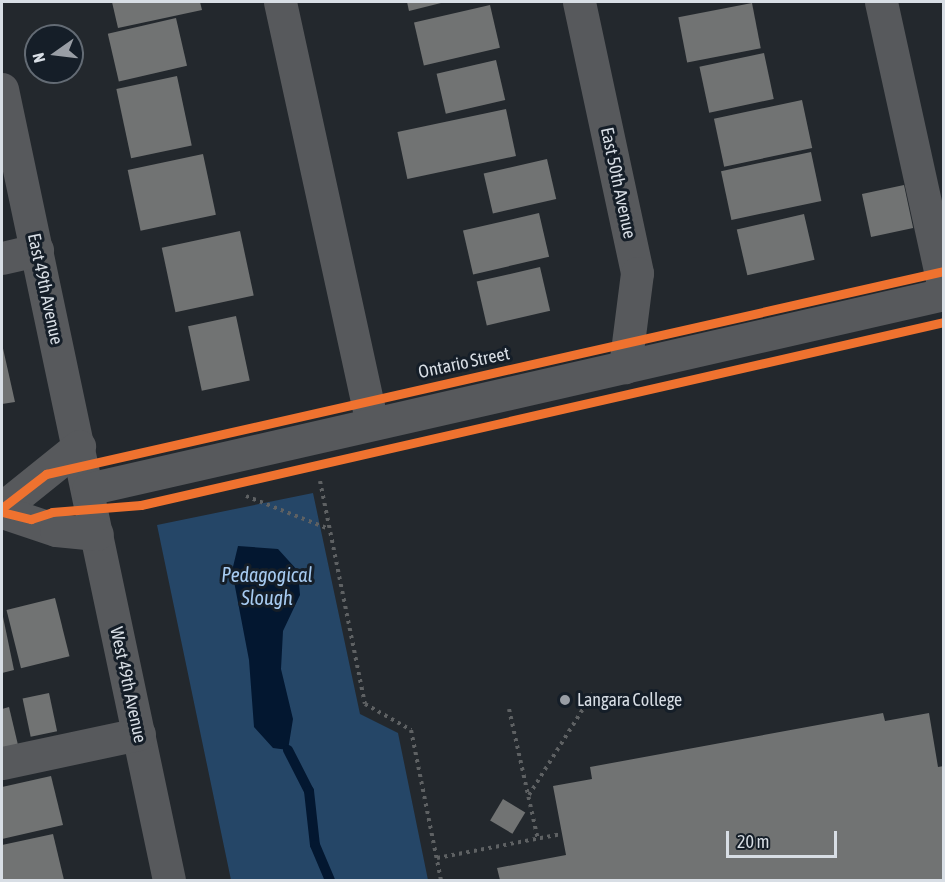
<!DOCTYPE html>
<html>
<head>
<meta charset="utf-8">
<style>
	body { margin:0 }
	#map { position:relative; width:945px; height:882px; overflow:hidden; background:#23282d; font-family:"Asap Condensed",sans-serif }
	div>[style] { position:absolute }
	.green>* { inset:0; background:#254667 }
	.water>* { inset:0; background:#031730 }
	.stream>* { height:10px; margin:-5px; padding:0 5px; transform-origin:5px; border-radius:5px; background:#031730 }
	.building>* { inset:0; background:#717373; transform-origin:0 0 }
	.path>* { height:4px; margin-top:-2px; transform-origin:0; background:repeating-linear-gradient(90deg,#5e6163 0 3px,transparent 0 7.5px) }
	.minor>* { height:33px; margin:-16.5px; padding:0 16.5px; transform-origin:16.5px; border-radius:16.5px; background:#57595c }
	.cycleway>* { height:9px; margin:-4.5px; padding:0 4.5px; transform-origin:4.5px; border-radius:4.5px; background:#ef722f }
	.dots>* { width:16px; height:16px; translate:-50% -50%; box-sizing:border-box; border:3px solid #151e28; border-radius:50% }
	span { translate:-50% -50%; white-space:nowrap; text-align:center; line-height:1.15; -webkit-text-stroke:6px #151e28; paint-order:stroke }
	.street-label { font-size:18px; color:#d8dee5 }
	.poi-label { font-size:18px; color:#d8dee5 }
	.left { translate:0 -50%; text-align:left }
	.water-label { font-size:20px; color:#a7cbf1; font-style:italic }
	.frame { position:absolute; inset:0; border:3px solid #d8dee5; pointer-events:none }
	.north { position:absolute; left:24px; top:24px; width:60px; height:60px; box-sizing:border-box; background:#151e28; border:2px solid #636b74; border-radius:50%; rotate:256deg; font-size:16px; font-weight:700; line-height:24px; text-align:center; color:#d8dee5 }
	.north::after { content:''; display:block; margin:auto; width:21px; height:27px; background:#999ea5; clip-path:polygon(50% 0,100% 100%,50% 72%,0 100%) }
	.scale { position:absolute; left:726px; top:831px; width:111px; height:27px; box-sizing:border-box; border:3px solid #d8dee5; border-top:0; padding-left:8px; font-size:18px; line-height:21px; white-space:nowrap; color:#d8dee5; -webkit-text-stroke:4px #151e28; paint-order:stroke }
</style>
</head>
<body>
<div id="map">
	<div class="green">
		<div style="clip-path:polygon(313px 493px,360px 714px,398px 733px,428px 880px,231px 880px,157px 525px)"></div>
	</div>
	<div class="water">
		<div style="clip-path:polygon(238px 546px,278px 549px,298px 571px,300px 595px,283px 631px,281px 669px,293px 719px,288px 750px,273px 748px,254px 727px,249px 660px,232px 571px)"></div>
	</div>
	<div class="stream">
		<div style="left:288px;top:750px;width:46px;rotate:62.9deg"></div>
		<div style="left:309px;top:791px;width:54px;rotate:83.7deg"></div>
		<div style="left:315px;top:845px;width:38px;rotate:67deg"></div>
	</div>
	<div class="building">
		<div style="clip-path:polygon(112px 2px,200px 2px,202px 10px,118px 28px)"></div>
		<div style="clip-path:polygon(407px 2px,445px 2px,409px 11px)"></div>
		<div style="left:752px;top:3px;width:46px;height:75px;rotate:79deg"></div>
		<div style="left:490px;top:5px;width:44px;height:78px;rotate:77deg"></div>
		<div style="left:176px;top:18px;width:49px;height:70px;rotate:77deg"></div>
		<div style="left:764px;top:53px;width:47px;height:66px;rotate:78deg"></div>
		<div style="left:496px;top:60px;width:41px;height:61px;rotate:77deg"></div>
		<div style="left:177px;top:76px;width:71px;height:62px;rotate:78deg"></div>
		<div style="left:802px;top:100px;width:49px;height:90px;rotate:78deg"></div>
		<div style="left:506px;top:109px;width:48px;height:111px;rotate:78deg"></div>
		<div style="left:811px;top:152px;width:50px;height:92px;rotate:78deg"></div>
		<div style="left:203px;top:154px;width:62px;height:77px;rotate:78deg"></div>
		<div style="left:547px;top:159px;width:41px;height:65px;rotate:77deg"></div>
		<div style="left:904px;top:185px;width:44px;height:43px;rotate:78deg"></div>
		<div style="left:539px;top:213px;width:45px;height:78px;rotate:77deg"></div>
		<div style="left:804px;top:214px;width:47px;height:69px;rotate:77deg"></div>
		<div style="left:240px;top:231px;width:66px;height:80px;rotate:78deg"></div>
		<div style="left:540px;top:267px;width:45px;height:65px;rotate:77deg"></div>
		<div style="left:236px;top:316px;width:66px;height:49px;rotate:78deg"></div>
		<div style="clip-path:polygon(2px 344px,15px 402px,2px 404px)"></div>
		<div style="left:55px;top:598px;width:60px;height:50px;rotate:76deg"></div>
		<div style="clip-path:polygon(2px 612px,14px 670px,2px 673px)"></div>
		<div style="left:49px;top:693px;width:39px;height:27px;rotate:78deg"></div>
		<div style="clip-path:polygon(9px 707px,18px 745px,2px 748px,2px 709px)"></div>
		<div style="clip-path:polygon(883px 713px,885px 721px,929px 713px,938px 767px,944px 766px,944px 880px,500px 880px,497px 868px,566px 855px,553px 786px,592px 779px,590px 767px)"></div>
		<div style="clip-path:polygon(51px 776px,63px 825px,2px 839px,2px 787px)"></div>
		<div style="left:503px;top:799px;width:26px;height:25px;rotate:31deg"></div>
		<div style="clip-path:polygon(53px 834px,64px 880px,2px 880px,2px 845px)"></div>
	</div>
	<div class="path">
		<div style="left:320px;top:481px;width:227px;rotate:78.6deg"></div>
		<div style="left:365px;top:704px;width:53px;rotate:29.5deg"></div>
		<div style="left:411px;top:730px;width:153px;rotate:78.7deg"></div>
		<div style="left:246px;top:496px;width:89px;rotate:21.7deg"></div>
		<div style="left:509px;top:709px;width:134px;rotate:77.5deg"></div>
		<div style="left:529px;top:795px;width:120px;rotate:-57.9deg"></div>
		<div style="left:437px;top:858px;width:127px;rotate:-10.9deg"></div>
	</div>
	<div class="minor">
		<div style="left:280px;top:2px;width:431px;rotate:77.7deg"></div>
		<div style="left:579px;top:2px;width:277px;rotate:77.9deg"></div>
		<div style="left:637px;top:273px;width:95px;rotate:97.3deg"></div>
		<div style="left:881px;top:2px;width:293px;rotate:77.6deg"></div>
		<div style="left:2px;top:89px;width:808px;rotate:78.08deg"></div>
		<div style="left:2px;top:258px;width:36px;rotate:-13deg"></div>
		<div style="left:88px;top:489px;width:878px;rotate:-12.83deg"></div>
		<div style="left:2px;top:508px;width:99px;rotate:-38.8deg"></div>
		<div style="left:2px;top:512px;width:57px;rotate:18.4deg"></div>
		<div style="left:56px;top:530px;width:41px;rotate:5.6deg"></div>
		<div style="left:2px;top:763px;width:140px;rotate:-12deg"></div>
	</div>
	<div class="cycleway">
		<div style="left:2px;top:508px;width:56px;rotate:-37.7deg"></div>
		<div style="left:46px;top:474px;width:921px;rotate:-12.74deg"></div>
		<div style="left:2px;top:512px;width:30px;rotate:14deg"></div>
		<div style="left:31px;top:519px;width:22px;rotate:-18deg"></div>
		<div style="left:52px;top:512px;width:89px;rotate:-4.5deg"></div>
		<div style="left:141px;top:505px;width:824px;rotate:-12.84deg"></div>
	</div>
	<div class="dots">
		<div style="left:565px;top:700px;background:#999ea5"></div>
	</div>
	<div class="street-label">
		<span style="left:618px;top:183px;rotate:78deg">East 50th Avenue</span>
		<span style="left:45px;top:289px;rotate:78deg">East 49th Avenue</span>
		<span style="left:464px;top:363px;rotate:-12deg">Ontario Street</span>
		<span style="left:128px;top:685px;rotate:78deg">West 49th Avenue</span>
	</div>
	<div class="poi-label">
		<span class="left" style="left:577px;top:700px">Langara College</span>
	</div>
	<div class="water-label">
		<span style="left:267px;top:586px">Pedagogical<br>Slough</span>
	</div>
	<div class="frame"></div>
	<div class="north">N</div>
	<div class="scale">20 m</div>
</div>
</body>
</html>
